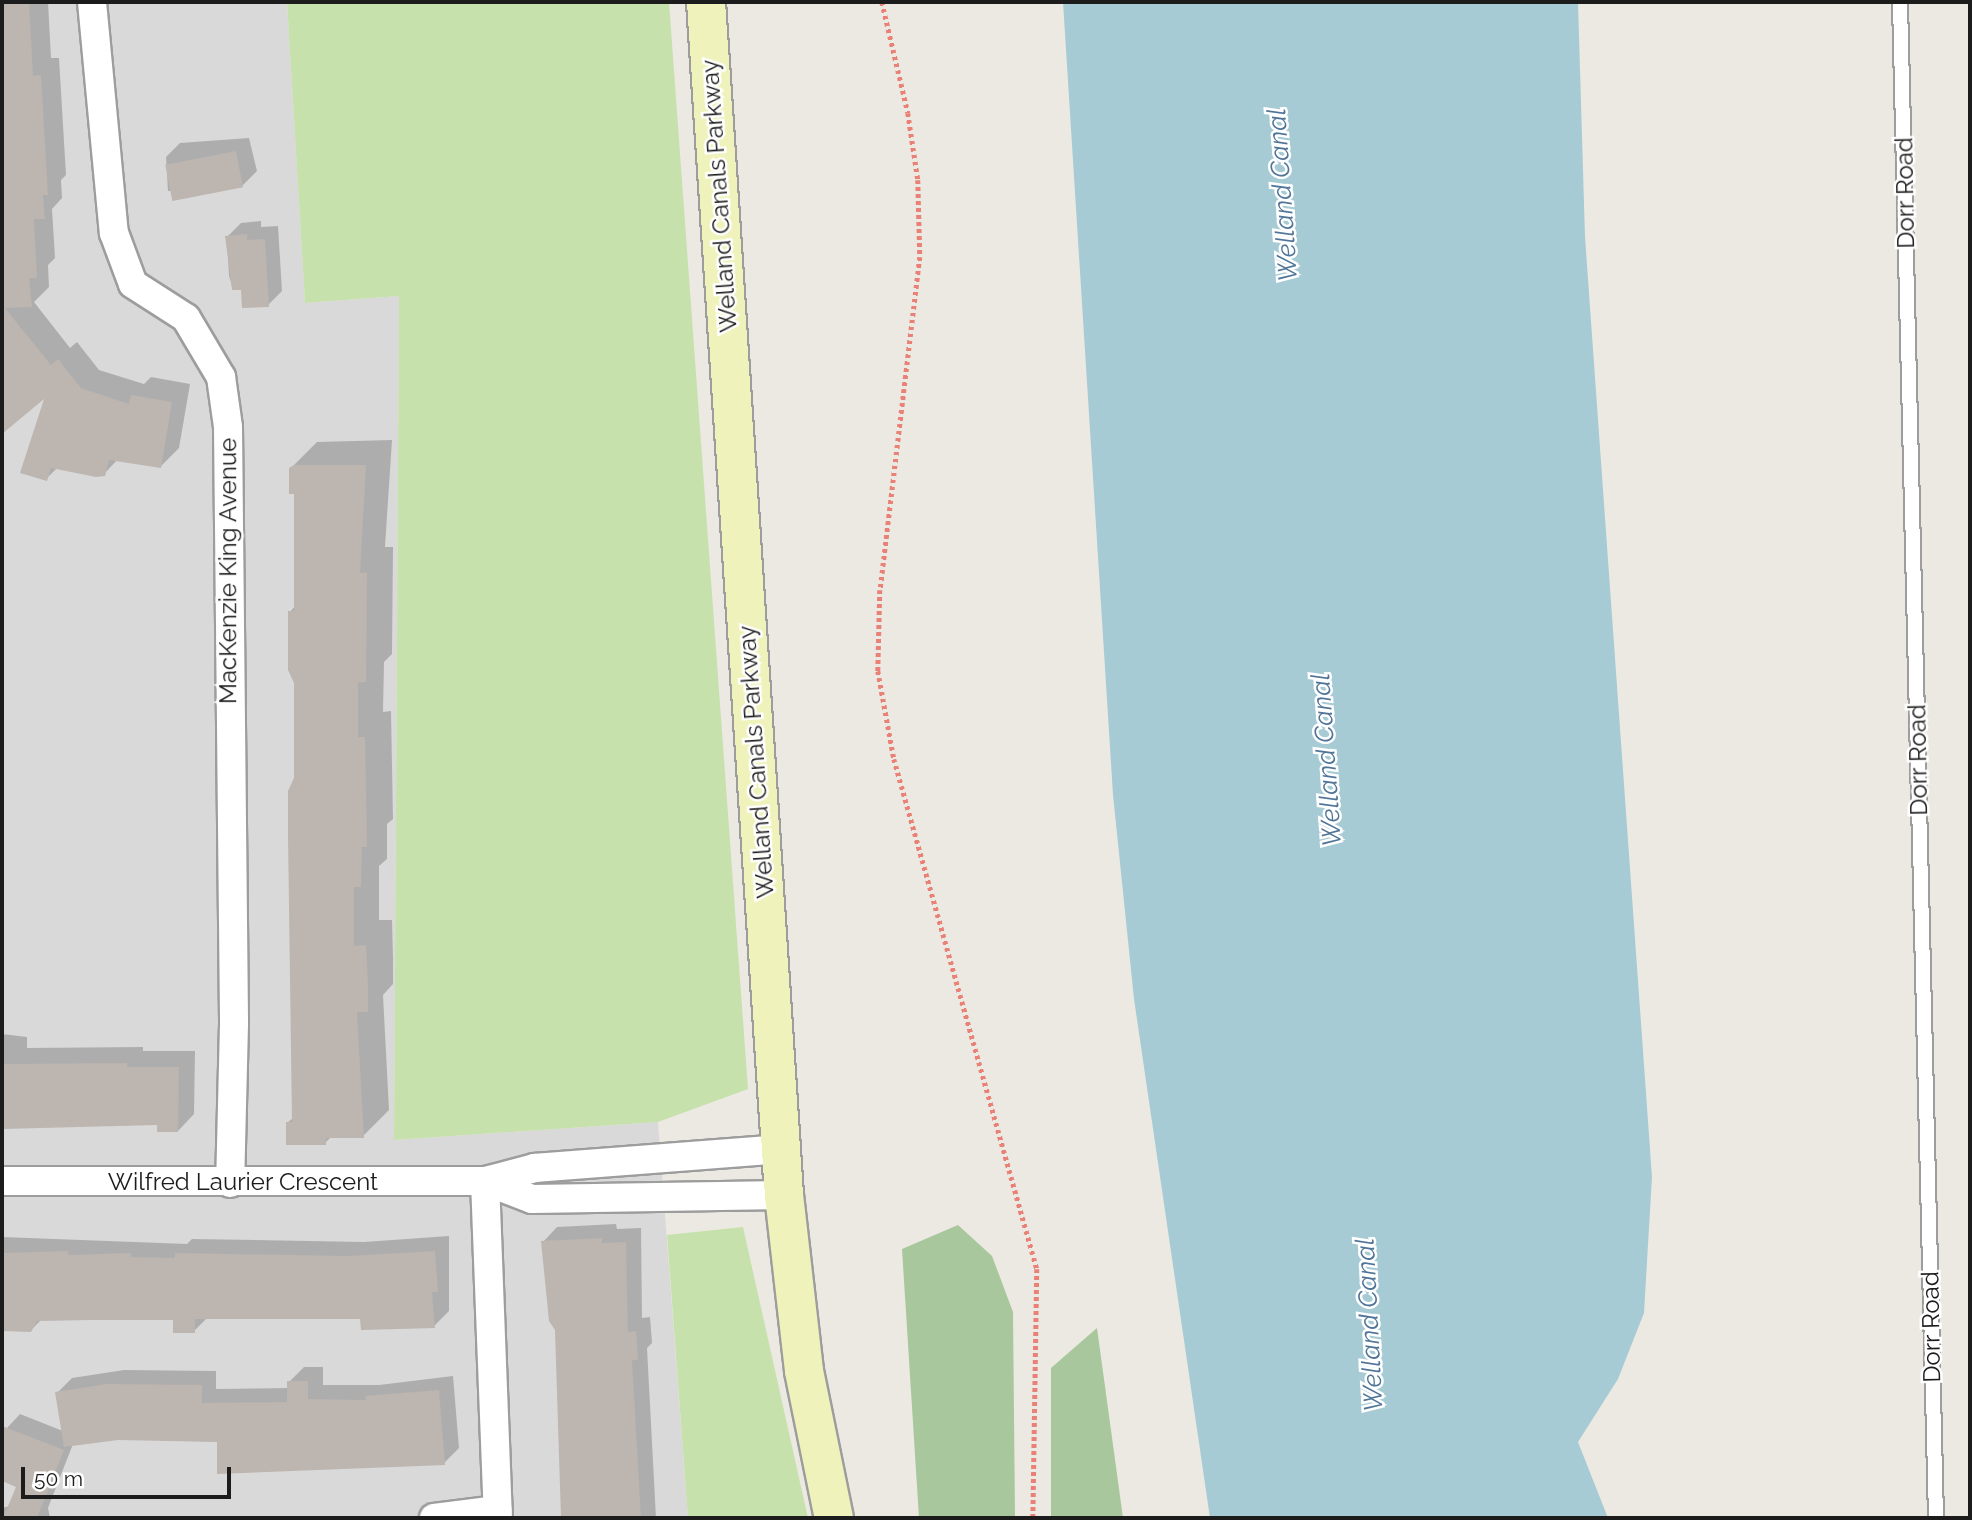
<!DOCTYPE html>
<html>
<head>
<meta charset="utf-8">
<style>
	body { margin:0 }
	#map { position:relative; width:1972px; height:1520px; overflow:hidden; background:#ece9e3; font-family:Raleway,sans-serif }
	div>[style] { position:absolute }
	.residential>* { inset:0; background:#dad9d9 }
	.grass>* { inset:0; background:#c7e1ad }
	.forest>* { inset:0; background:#a9c79c }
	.water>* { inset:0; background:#a7cbd5 }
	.shadow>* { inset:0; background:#0003 }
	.building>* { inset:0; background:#bcb5b0; transform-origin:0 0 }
	.path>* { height:4.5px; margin-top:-2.25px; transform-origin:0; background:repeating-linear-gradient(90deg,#e98176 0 3.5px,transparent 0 7px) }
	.roads { filter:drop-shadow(2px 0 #9d9d9d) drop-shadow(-2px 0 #9d9d9d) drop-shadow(0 2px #9d9d9d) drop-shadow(0 -2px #9d9d9d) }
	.lane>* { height:14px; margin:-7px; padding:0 7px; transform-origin:7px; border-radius:7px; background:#fff }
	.street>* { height:28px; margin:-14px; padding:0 14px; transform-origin:14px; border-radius:14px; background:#fff }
	.secondary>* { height:38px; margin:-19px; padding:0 19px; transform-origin:19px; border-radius:19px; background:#eff2bb }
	span { translate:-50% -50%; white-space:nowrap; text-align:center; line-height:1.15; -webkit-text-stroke:5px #fff; paint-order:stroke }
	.street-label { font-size:24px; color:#1c1c1c }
	.water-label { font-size:26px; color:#517599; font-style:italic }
	.frame { position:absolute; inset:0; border:4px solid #1c1c1c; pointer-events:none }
	.scale { position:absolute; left:21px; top:1467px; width:210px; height:32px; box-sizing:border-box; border:4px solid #1c1c1c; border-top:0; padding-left:9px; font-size:21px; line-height:24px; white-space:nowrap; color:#1c1c1c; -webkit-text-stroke:5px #fff; paint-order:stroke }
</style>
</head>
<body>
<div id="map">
	<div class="residential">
		<div style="clip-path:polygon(2px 2px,287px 2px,305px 303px,399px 296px,394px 1140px,658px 1122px,688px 1518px,2px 1518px)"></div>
	</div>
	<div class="grass">
		<div style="clip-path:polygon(287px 2px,669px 2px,748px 1089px,658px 1122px,394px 1140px,399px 296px,305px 303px)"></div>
		<div style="clip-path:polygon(743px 1227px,808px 1518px,688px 1518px,667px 1235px)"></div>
	</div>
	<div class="forest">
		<div style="clip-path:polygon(958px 1225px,992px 1256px,1013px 1312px,1015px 1518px,919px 1518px,902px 1249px)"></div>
		<div style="clip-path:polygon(1097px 1328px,1123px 1518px,1051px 1518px,1051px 1368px)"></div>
	</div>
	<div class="water">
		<div style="clip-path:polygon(1063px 2px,1578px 2px,1585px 237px,1652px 1177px,1644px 1313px,1618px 1379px,1578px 1442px,1608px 1518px,1210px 1518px,1134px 999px,1113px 795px)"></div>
	</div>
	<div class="shadow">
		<div style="clip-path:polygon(2px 2px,48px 2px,51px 58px,59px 58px,66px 175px,61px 180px,62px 198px,52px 209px,55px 258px,48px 265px,49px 287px,34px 302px,70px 348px,77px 342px,99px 370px,144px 384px,151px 377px,190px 384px,179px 448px,161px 466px,118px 459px,104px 474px,57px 468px,46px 479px,48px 394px,2px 428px,2px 355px,11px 348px,2px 349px)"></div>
		<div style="clip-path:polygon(249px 138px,257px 171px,243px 185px,168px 191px,166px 157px,180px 143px)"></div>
		<div style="clip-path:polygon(261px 221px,261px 227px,278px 226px,282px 291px,268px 305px,242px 288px,233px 288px,229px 276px,227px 237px,241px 223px)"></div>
		<div style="clip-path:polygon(392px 440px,385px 547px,393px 547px,392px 654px,384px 662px,383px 712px,391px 711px,393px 819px,387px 824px,387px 859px,379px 866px,379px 920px,392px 920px,393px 959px,393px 984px,383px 995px,389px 1110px,363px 1136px,332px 1136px,325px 1143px,287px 1123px,294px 1117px,295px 682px,290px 612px,295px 606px,296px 493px,290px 469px,317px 442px)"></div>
		<div style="clip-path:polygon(2px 1034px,27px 1037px,27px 1048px,143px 1047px,143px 1051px,195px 1051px,194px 1114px,178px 1131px,159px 1123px,2px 1126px)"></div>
		<div style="clip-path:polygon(616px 1224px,617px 1229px,641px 1228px,642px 1318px,650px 1317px,652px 1343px,647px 1348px,656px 1518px,563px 1518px,557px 1329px,543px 1242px,557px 1227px)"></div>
		<div style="clip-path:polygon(449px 1236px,449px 1311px,434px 1326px,362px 1317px,207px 1318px,194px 1331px,175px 1318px,42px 1319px,31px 1330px,2px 1330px,2px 1237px,187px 1244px,192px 1239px,364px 1242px)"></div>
		<div style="clip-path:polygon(304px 1367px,323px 1367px,323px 1385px,379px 1385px,453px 1376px,459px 1448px,444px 1463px,219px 1440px,118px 1438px,73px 1444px,48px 1508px,50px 1518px,2px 1518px,2px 1508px,10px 1506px,18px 1486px,2px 1477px,2px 1441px,7px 1428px,20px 1414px,63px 1431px,57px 1393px,72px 1378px,124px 1370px,216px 1371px,216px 1389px,289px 1388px,289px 1382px)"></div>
	</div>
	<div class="building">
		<div style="clip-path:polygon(2px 2px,29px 2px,33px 76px,41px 75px,48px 195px,43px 195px,45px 219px,34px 219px,37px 278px,29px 278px,32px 307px,5px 308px,51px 365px,58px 359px,81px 388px,129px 404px,131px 395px,172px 402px,161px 468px,109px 460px,105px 476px,96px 477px,51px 468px,47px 481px,20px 473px,44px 399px,2px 434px)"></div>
		<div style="left:236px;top:151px;width:37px;height:72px;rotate:79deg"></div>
		<div style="clip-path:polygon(247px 234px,247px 240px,265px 239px,269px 307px,242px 308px,241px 290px,232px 290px,225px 236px)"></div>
		<div style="clip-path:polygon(294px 465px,366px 465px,360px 573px,367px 573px,366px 682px,358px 682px,358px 737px,365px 737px,367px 847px,362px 847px,361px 887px,354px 887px,354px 946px,366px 945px,368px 986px,368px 1012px,357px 1012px,364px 1138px,326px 1138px,326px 1145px,286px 1145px,286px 1122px,292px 1122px,288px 834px,288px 791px,294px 778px,294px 683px,288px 670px,288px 611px,294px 611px,294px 494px,289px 494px,289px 468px)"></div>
		<div style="clip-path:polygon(127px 1063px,127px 1067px,179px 1067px,178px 1132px,157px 1132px,157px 1125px,2px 1129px,2px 1064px)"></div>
		<div style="clip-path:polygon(602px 1238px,602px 1243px,626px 1242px,628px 1332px,636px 1331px,638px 1360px,632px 1360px,641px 1518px,561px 1518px,555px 1330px,549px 1321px,541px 1241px)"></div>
		<div style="clip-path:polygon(68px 1251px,68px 1255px,131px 1253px,131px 1257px,175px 1258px,175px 1253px,348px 1256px,435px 1251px,438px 1292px,432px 1292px,435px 1328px,361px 1330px,360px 1319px,195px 1319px,195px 1333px,173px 1333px,173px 1320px,92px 1320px,37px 1321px,31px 1332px,2px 1331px,2px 1253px)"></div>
		<div style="clip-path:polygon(287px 1381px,308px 1381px,308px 1399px,366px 1400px,365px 1396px,439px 1390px,445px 1465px,217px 1474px,217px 1442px,118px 1440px,64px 1447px,55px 1392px,107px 1384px,202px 1385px,202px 1403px,287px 1402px)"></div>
		<div style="clip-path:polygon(2px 1426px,64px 1450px,37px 1518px,3px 1518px,16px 1487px,2px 1481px)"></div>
	</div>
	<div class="path">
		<div style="left:882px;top:2px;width:114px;rotate:76.8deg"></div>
		<div style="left:908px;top:113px;width:68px;rotate:81.5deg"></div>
		<div style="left:918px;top:180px;width:77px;rotate:88.5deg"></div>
		<div style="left:920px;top:257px;width:335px;rotate:96.8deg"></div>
		<div style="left:880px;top:590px;width:81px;rotate:91.4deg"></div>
		<div style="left:878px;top:671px;width:89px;rotate:79.7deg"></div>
		<div style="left:894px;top:759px;width:530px;rotate:74.34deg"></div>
		<div style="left:1037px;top:1269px;width:249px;rotate:90.9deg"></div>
	</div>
	<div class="roads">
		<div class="lane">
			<div style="left:1900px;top:2px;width:1516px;rotate:88.64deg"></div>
		</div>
		<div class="street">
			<div style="left:92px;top:2px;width:232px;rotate:84.6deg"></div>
			<div style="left:114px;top:233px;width:54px;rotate:69.6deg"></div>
			<div style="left:133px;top:284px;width:63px;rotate:32.7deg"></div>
			<div style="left:186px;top:318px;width:69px;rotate:59.3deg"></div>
			<div style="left:221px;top:377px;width:50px;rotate:82deg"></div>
			<div style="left:228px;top:427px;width:597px;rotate:89.42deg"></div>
			<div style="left:234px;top:1024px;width:159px;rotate:91.4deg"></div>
			<div style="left:2px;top:1181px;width:483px"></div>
			<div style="left:485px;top:1181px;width:52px;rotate:-14.6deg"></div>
			<div style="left:535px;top:1168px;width:247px;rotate:-4.4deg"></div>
			<div style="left:485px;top:1181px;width:337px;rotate:87.8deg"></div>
			<div style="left:485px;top:1181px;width:50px;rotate:21deg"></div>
			<div style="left:532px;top:1199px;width:252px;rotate:-0.9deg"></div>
			<div style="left:434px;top:1518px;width:64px;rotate:-7.2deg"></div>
		</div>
		<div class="secondary">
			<div style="left:706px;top:2px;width:1196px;rotate:86.26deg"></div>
			<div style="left:784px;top:1195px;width:177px;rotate:83.5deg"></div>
			<div style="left:804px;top:1371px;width:150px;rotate:78.5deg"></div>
		</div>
	</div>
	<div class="street-label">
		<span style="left:1905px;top:193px;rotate:-91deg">Dorr Road</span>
		<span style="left:719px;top:196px;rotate:-94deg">Welland Canals Parkway</span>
		<span style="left:228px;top:571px;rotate:-90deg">MacKenzie King Avenue</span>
		<span style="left:1918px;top:760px;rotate:-91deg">Dorr Road</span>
		<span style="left:756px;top:762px;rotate:-94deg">Welland Canals Parkway</span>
		<span style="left:243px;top:1182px">Wilfred Laurier Crescent</span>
		<span style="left:1931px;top:1327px;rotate:-91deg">Dorr Road</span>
	</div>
	<div class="water-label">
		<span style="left:1283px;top:195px;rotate:-94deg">Welland Canal</span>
		<span style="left:1327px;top:760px;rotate:-94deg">Welland Canal</span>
		<span style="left:1370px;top:1325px;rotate:-93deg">Welland Canal</span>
	</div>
	<div class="frame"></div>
	<div class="scale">50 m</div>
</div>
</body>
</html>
